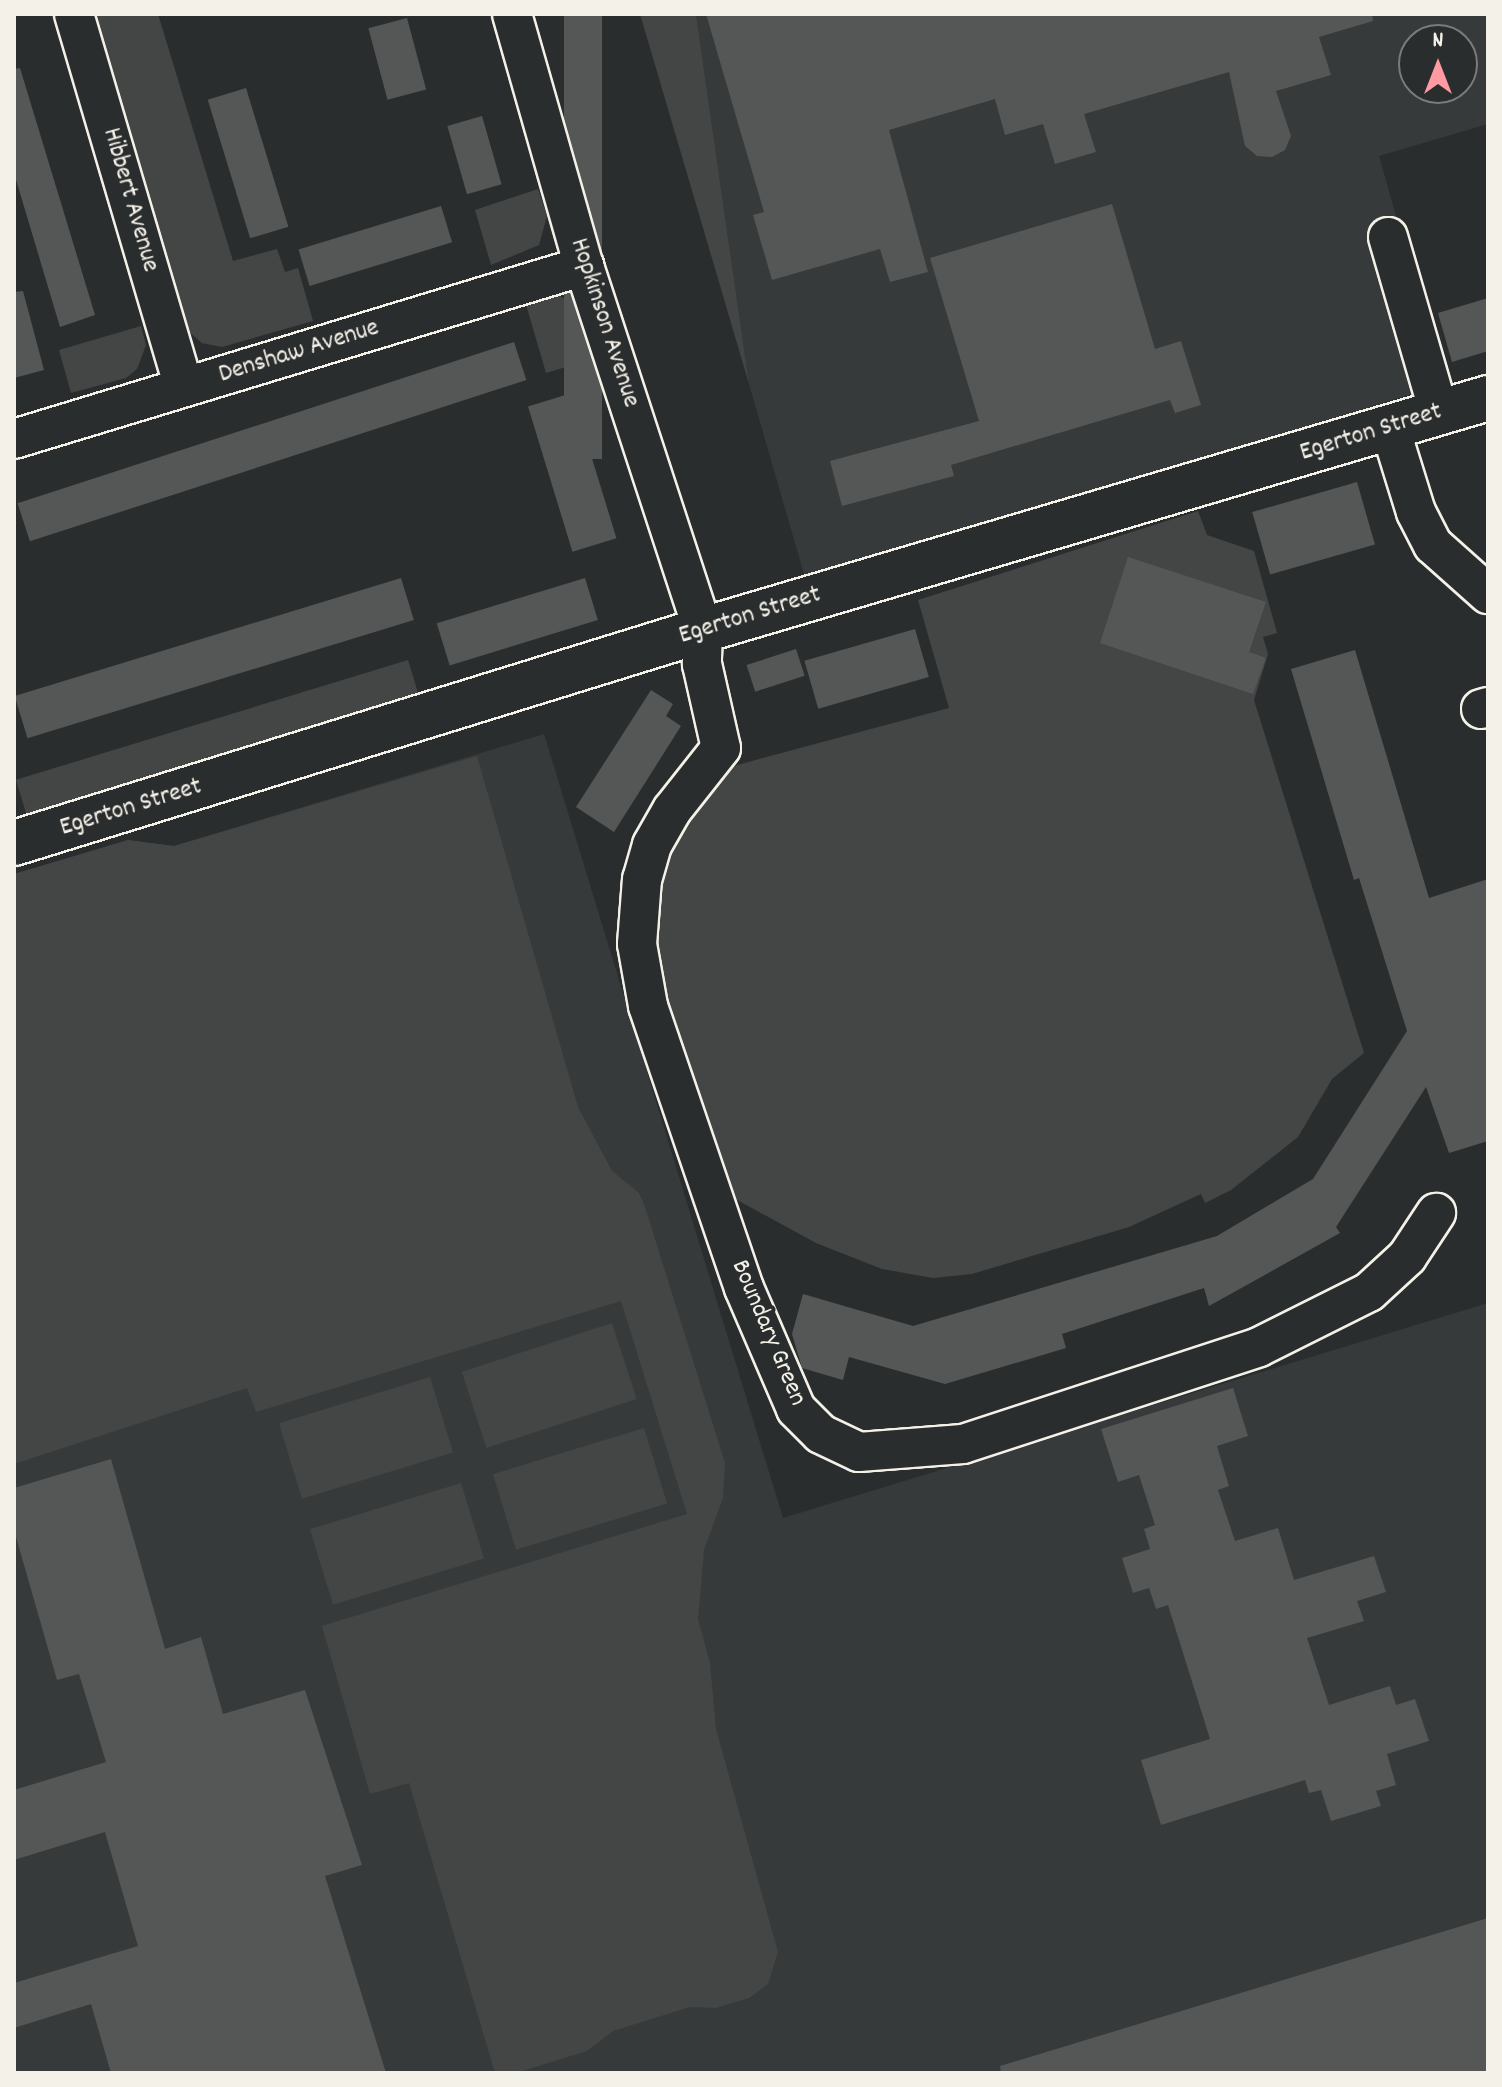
<!DOCTYPE html>
<html>
<head>
<meta charset="utf-8">
<style>
	body { margin:0 }
	#map { position:relative; width:1502px; height:2087px; overflow:hidden; background:#2a2d2e; font-family:Dekko,sans-serif }
	div>[style] { position:absolute }
	.built>* { inset:0; background:#373a3a }
	.green>* { inset:0; background:#444645; transform-origin:0 0 }
	.building>* { inset:0; background:#555756; transform-origin:0 0 }
	.roads { filter:drop-shadow(2px 0 #f4f1e8) drop-shadow(-2px 0 #f4f1e8) drop-shadow(0 2px #f4f1e8) drop-shadow(0 -2px #f4f1e8) }
	.street>* { height:38px; margin:-19px; padding:0 19px; transform-origin:19px; border-radius:19px; background:#2a2d2e }
	.secondary>* { height:44px; margin:-22px; padding:0 22px; transform-origin:22px; border-radius:22px; background:#2a2d2e }
	span { translate:-50% -50%; white-space:nowrap; text-align:center; line-height:1.15; -webkit-text-stroke:8px #2a2d2e; paint-order:stroke }
	.street-label { font-size:26px; color:#f4f1e8 }
	.frame { position:absolute; inset:0; border:16px solid #f4f1e8; pointer-events:none }
	.north { position:absolute; left:1398px; top:24px; width:80px; height:80px; box-sizing:border-box; background:#2a2d2e; border:2px solid #7b7b78; border-radius:50%; rotate:0deg; font-size:22px; font-weight:700; line-height:32px; text-align:center; color:#f4f1e8 }
	.north::after { content:''; display:block; margin:auto; width:28px; height:36px; background:#ff9aa2; clip-path:polygon(50% 0,100% 100%,50% 72%,0 100%) }
</style>
</head>
<body>
<div id="map">
	<div class="built">
		<div style="clip-path:polygon(evenodd,696px 14px,1488px 14px,1488px 124px,1379px 156px,1444px 384px,806px 581px,749px 384px,696px 14px,1414px 40px,1462px 40px,1462px 88px,1414px 88px,1414px 40px)"></div>
		<div style="clip-path:polygon(544px 734px,783px 1518px,1488px 1303px,1488px 2073px,14px 2073px,14px 874px,128px 840px,174px 846px)"></div>
	</div>
	<div class="green">
		<div style="clip-path:polygon(95px 14px,158px 14px,233px 261px,277px 249px,285px 272px,298px 268px,313px 321px,222px 347px,202px 343px,187px 330px)"></div>
		<div style="clip-path:polygon(640px 14px,696px 14px,749px 384px)"></div>
		<div style="clip-path:polygon(538px 189px,547px 216px,539px 245px,491px 265px,475px 210px)"></div>
		<div style="clip-path:polygon(552px 292px,575px 304px,592px 359px,546px 373px,525px 301px)"></div>
		<div style="clip-path:polygon(141px 326px,146px 345px,137px 369px,126px 378px,71px 393px,59px 350px)"></div>
		<div style="clip-path:polygon(1198px 511px,1207px 535px,1254px 551px,1277px 633px,1263px 637px,1268px 654px,1254px 700px,1364px 1053px,1332px 1079px,1298px 1137px,1231px 1190px,1205px 1203px,1201px 1194px,1129px 1227px,972px 1274px,933px 1278px,882px 1269px,816px 1243px,728px 1195px,658px 976px,653px 906px,654px 871px,715px 771px,949px 708px,918px 600px)"></div>
		<div style="left:408px;top:660px;width:48px;height:410px;rotate:73deg"></div>
		<div style="clip-path:polygon(477px 756px,578px 1107px,612px 1171px,639px 1193px,645px 1207px,725px 1463px,723px 1498px,704px 1550px,698px 1619px,710px 1663px,716px 1729px,778px 1952px,768px 1984px,749px 1998px,716px 2008px,690px 2007px,613px 2031px,587px 2051px,516px 2073px,495px 2073px,409px 1783px,370px 1794px,322px 1626px,687px 1514px,621px 1301px,256px 1412px,247px 1388px,14px 1464px,14px 874px,128px 840px,174px 846px)"></div>
		<div style="left:612px;top:1323px;width:80px;height:158px;rotate:72deg"></div>
		<div style="left:430px;top:1377px;width:79px;height:158px;rotate:73deg"></div>
		<div style="left:644px;top:1428px;width:79px;height:158px;rotate:73deg"></div>
		<div style="left:461px;top:1483px;width:79px;height:158px;rotate:73deg"></div>
	</div>
	<div class="building">
		<div style="left:564px;top:14px;width:38px;height:445px"></div>
		<div style="clip-path:polygon(706px 14px,1372px 14px,1373px 21px,1319px 37px,1331px 75px,1276px 91px,1291px 136px,1285px 150px,1272px 157px,1257px 156px,1245px 146px,1229px 72px,1084px 114px,1096px 152px,1055px 164px,1043px 124px,1005px 135px,995px 99px,889px 130px,928px 272px,890px 282px,880px 249px,772px 280px,753px 215px,764px 212px)"></div>
		<div style="left:407px;top:18px;width:74px;height:40px;rotate:75deg"></div>
		<div style="clip-path:polygon(20px 68px,95px 315px,60px 327px,14px 173px,14px 69px)"></div>
		<div style="left:246px;top:88px;width:145px;height:40px;rotate:73deg"></div>
		<div style="left:482px;top:116px;width:71px;height:36px;rotate:74deg"></div>
		<div style="clip-path:polygon(1112px 204px,1155px 349px,1181px 341px,1201px 405px,1175px 413px,1170px 400px,951px 465px,954px 476px,842px 506px,830px 461px,979px 421px,930px 258px)"></div>
		<div style="left:441px;top:206px;width:38px;height:149px;rotate:73deg"></div>
		<div style="clip-path:polygon(23px 291px,44px 370px,14px 378px,14px 292px)"></div>
		<div style="clip-path:polygon(1488px 298px,1488px 351px,1452px 362px,1438px 313px)"></div>
		<div style="left:514px;top:342px;width:40px;height:522px;rotate:72deg"></div>
		<div style="left:572px;top:393px;width:152px;height:46px;rotate:73deg"></div>
		<div style="left:1357px;top:482px;width:65px;height:109px;rotate:74deg"></div>
		<div style="clip-path:polygon(1128px 557px,1266px 602px,1249px 652px,1266px 658px,1253px 694px,1100px 643px)"></div>
		<div style="left:401px;top:578px;width:44px;height:404px;rotate:73deg"></div>
		<div style="left:585px;top:578px;width:44px;height:155px;rotate:73deg"></div>
		<div style="left:915px;top:629px;width:50px;height:115px;rotate:74deg"></div>
		<div style="left:796px;top:649px;width:28px;height:52px;rotate:72deg"></div>
		<div style="clip-path:polygon(1355px 650px,1429px 898px,1488px 879px,1488px 1141px,1449px 1153px,1426px 1087px,1336px 1227px,1340px 1233px,1209px 1306px,1204px 1288px,1062px 1334px,1066px 1348px,945px 1384px,849px 1357px,843px 1380px,802px 1368px,792px 1334px,803px 1294px,913px 1326px,1217px 1236px,1313px 1179px,1407px 1031px,1359px 878px,1354px 880px,1291px 669px)"></div>
		<div style="clip-path:polygon(651px 690px,673px 704px,666px 716px,681px 726px,614px 832px,576px 807px)"></div>
		<div style="clip-path:polygon(1233px 1388px,1248px 1436px,1217px 1446px,1229px 1486px,1218px 1490px,1235px 1541px,1278px 1528px,1294px 1580px,1374px 1556px,1386px 1592px,1357px 1601px,1364px 1621px,1307px 1638px,1329px 1705px,1390px 1686px,1396px 1705px,1415px 1699px,1429px 1741px,1387px 1754px,1396px 1785px,1376px 1791px,1381px 1806px,1331px 1821px,1321px 1790px,1309px 1793px,1305px 1780px,1161px 1825px,1141px 1760px,1210px 1739px,1168px 1605px,1156px 1609px,1149px 1588px,1133px 1593px,1122px 1558px,1150px 1549px,1144px 1529px,1155px 1525px,1139px 1475px,1118px 1482px,1101px 1429px)"></div>
		<div style="clip-path:polygon(111px 1459px,165px 1649px,201px 1637px,223px 1714px,305px 1690px,362px 1865px,325px 1876px,386px 2073px,111px 2073px,91px 2004px,14px 2028px,14px 1983px,138px 1946px,105px 1832px,14px 1860px,14px 1790px,106px 1762px,79px 1674px,57px 1680px,14px 1530px,14px 1488px)"></div>
		<div style="clip-path:polygon(1488px 1918px,1488px 2073px,1001px 2073px,1000px 2066px)"></div>
	</div>
	<div class="roads">
		<div class="street">
			<div style="left:74px;top:14px;width:389px;rotate:73.6deg"></div>
			<div style="left:512px;top:14px;width:262px;rotate:74.1deg"></div>
			<div style="left:584px;top:266px;width:383px;rotate:71.9deg"></div>
			<div style="left:703px;top:630px;width:34px;rotate:92deg"></div>
			<div style="left:702px;top:664px;width:86px;rotate:77.3deg"></div>
			<div style="left:721px;top:748px;width:79px;rotate:128.3deg"></div>
			<div style="left:672px;top:810px;width:40px;rotate:119.7deg"></div>
			<div style="left:652px;top:845px;width:35px;rotate:106deg"></div>
			<div style="left:642px;top:879px;width:65px;rotate:94.4deg"></div>
			<div style="left:637px;top:944px;width:63px;rotate:79.9deg"></div>
			<div style="left:648px;top:1006px;width:298px;rotate:71.2deg"></div>
			<div style="left:744px;top:1288px;width:132px;rotate:66.7deg"></div>
			<div style="left:796px;top:1409px;width:35px;rotate:45deg"></div>
			<div style="left:821px;top:1434px;width:42px;rotate:25.3deg"></div>
			<div style="left:859px;top:1452px;width:104px;rotate:-4.4deg"></div>
			<div style="left:963px;top:1444px;width:311px;rotate:-18.1deg"></div>
			<div style="left:1259px;top:1347px;width:123px;rotate:-26.6deg"></div>
			<div style="left:1369px;top:1292px;width:52px;rotate:-42.6deg"></div>
			<div style="left:1407px;top:1257px;width:53px;rotate:-56.6deg"></div>
			<div style="left:1388px;top:237px;width:183px;rotate:73.8deg"></div>
			<div style="left:1390px;top:428px;width:88px;rotate:72.8deg"></div>
			<div style="left:1416px;top:512px;width:37px;rotate:63deg"></div>
			<div style="left:1433px;top:545px;width:74px;rotate:41.7deg"></div>
			<div style="left:14px;top:439px;width:596px;rotate:-16.88deg"></div>
			<div style="left:1481px;top:709px;width:7px;rotate:-16deg"></div>
		</div>
		<div class="secondary">
			<div style="left:14px;top:843px;width:721px;rotate:-17.18deg"></div>
			<div style="left:703px;top:630px;width:819px;rotate:-16.46deg"></div>
		</div>
	</div>
	<div class="street-label">
		<span style="left:130px;top:200px;rotate:74deg">Hibbert Avenue</span>
		<span style="left:604px;top:323px;rotate:72deg">Hopkinson Avenue</span>
		<span style="left:299px;top:352px;rotate:-17deg">Denshaw Avenue</span>
		<span style="left:1371px;top:433px;rotate:-17deg">Egerton Street</span>
		<span style="left:750px;top:616px;rotate:-17deg">Egerton Street</span>
		<span style="left:131px;top:808px;rotate:-17deg">Egerton Street</span>
		<span style="left:768px;top:1333px;rotate:67deg">Boundary Green</span>
	</div>
	<div class="frame"></div>
	<div class="north">N</div>
</div>
</body>
</html>
